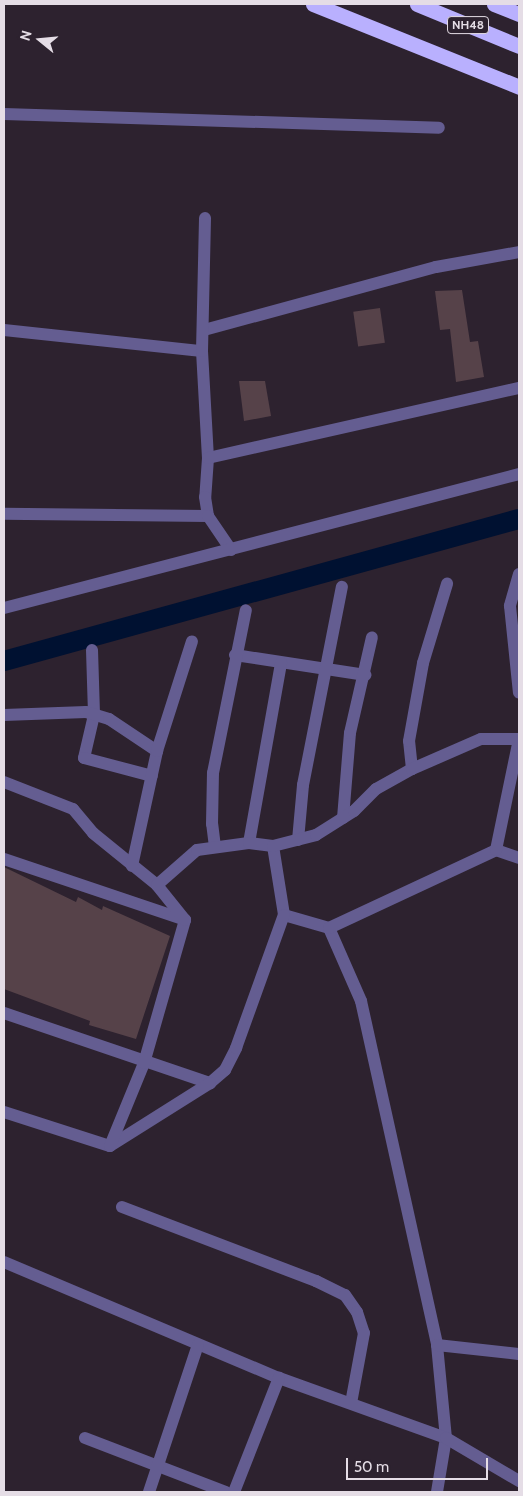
<!DOCTYPE html>
<html>
<head>
<meta charset="utf-8">
<style>
	body { margin:0 }
	#map { position:relative; width:523px; height:1496px; overflow:hidden; background:#2d222f; font-family:Cabin,sans-serif }
	div>[style] { position:absolute }
	.canal>* { height:20px; margin:-10px; padding:0 10px; transform-origin:10px; border-radius:10px; background:#001131 }
	.building>* { inset:0; background:#564249; transform-origin:0 0 }
	.minor>* { height:12px; margin:-6px; padding:0 6px; transform-origin:6px; border-radius:6px; background:#645d91 }
	.highway>* { height:15px; margin:-7.5px; padding:0 7.5px; transform-origin:7.5px; border-radius:7.5px; background:#b9b0fe }
	span { translate:-50% -50%; white-space:nowrap; text-align:center; line-height:1.15; -webkit-text-stroke:4.5px #2d222f; paint-order:stroke }
	.shield-label span { padding:1px 4px; background:#2d222f; border:1px solid; border-radius:4px; -webkit-text-stroke-width:0 }
	.shield-label { font-size:12px; color:#e5dde6; font-weight:700 }
	.frame { position:absolute; inset:0; border:5px solid #e5dde6; pointer-events:none }
	.north { position:absolute; left:15px; top:15px; width:50px; height:50px; -webkit-text-stroke:4px #2d222f; paint-order:stroke; rotate:287deg; font-size:14px; font-weight:700; line-height:20px; text-align:center; color:#e5dde6 }
	.north::after { content:''; display:block; margin:auto; width:18px; height:22px; background:#e5dde6; clip-path:polygon(50% 0,100% 100%,50% 72%,0 100%) }
	.scale { position:absolute; left:346px; top:1458px; width:142px; height:22px; box-sizing:border-box; border:2px solid #e5dde6; border-top:0; padding-left:6px; font-size:15px; line-height:18px; white-space:nowrap; color:#e5dde6; -webkit-text-stroke:4px #2d222f; paint-order:stroke }
</style>
</head>
<body>
<div id="map">
	<div class="canal">
		<div style="left:4px;top:661px;width:534px;rotate:-15.42deg"></div>
	</div>
	<div class="building">
		<div style="clip-path:polygon(462px 290px,470px 342px,478px 341px,484px 377px,456px 382px,450px 329px,440px 330px,435px 291px)"></div>
		<div style="left:380px;top:308px;width:35px;height:27px;rotate:82deg"></div>
		<div style="clip-path:polygon(239px 381px,265px 381px,271px 416px,244px 421px)"></div>
		<div style="clip-path:polygon(4px 867px,76px 902px,78px 897px,102px 910px,103px 906px,170px 936px,136px 1039px,89px 1025px,90px 1021px,4px 989px)"></div>
	</div>
	<div class="minor">
		<div style="left:4px;top:114px;width:435px;rotate:1.8deg"></div>
		<div style="left:4px;top:330px;width:199px;rotate:6.1deg"></div>
		<div style="left:202px;top:351px;width:107px;rotate:86.8deg"></div>
		<div style="left:208px;top:458px;width:39px;rotate:94deg"></div>
		<div style="left:205px;top:497px;width:19px;rotate:81deg"></div>
		<div style="left:208px;top:516px;width:204px;rotate:-179.4deg"></div>
		<div style="left:204px;top:330px;width:240px;rotate:-15.2deg"></div>
		<div style="left:436px;top:267px;width:84px;rotate:-10.2deg"></div>
		<div style="left:202px;top:351px;width:133px;rotate:-88.7deg"></div>
		<div style="left:208px;top:458px;width:319px;rotate:-12.7deg"></div>
		<div style="left:208px;top:516px;width:41px;rotate:55.9deg"></div>
		<div style="left:519px;top:574px;width:33px;rotate:106deg"></div>
		<div style="left:510px;top:606px;width:87px;rotate:84.1deg"></div>
		<div style="left:4px;top:608px;width:532px;rotate:-14.58deg"></div>
		<div style="left:92px;top:650px;width:65px;rotate:88.2deg"></div>
		<div style="left:94px;top:715px;width:44px;rotate:103.1deg"></div>
		<div style="left:84px;top:758px;width:70px;rotate:14.8deg"></div>
		<div style="left:235px;top:655px;width:132px;rotate:8.7deg"></div>
		<div style="left:4px;top:715px;width:82px;rotate:-2.1deg"></div>
		<div style="left:86px;top:712px;width:24px;rotate:17deg"></div>
		<div style="left:109px;top:719px;width:58px;rotate:33.7deg"></div>
		<div style="left:412px;top:769px;width:28px;rotate:-96deg"></div>
		<div style="left:409px;top:741px;width:79px;rotate:-79.8deg"></div>
		<div style="left:423px;top:663px;width:83px;rotate:-73.1deg"></div>
		<div style="left:4px;top:782px;width:74px;rotate:21.4deg"></div>
		<div style="left:73px;top:809px;width:31px;rotate:50deg"></div>
		<div style="left:93px;top:833px;width:82px;rotate:39.1deg"></div>
		<div style="left:343px;top:818px;width:85px;rotate:-85.3deg"></div>
		<div style="left:350px;top:733px;width:98px;rotate:-77.1deg"></div>
		<div style="left:298px;top:840px;width:55px;rotate:-84.8deg"></div>
		<div style="left:303px;top:785px;width:202px;rotate:-78.9deg"></div>
		<div style="left:249px;top:843px;width:183px;rotate:-79.9deg"></div>
		<div style="left:273px;top:846px;width:70px;rotate:80.9deg"></div>
		<div style="left:284px;top:915px;width:47px;rotate:16.1deg"></div>
		<div style="left:329px;top:928px;width:80px;rotate:66.3deg"></div>
		<div style="left:361px;top:1001px;width:352px;rotate:77.5deg"></div>
		<div style="left:437px;top:1345px;width:93px;rotate:84.5deg"></div>
		<div style="left:446px;top:1438px;width:55px;rotate:99.5deg"></div>
		<div style="left:215px;top:847px;width:23px;rotate:-97deg"></div>
		<div style="left:212px;top:824px;width:51px;rotate:-88.9deg"></div>
		<div style="left:213px;top:773px;width:166px;rotate:-78.6deg"></div>
		<div style="left:496px;top:850px;width:24px;rotate:19deg"></div>
		<div style="left:4px;top:859px;width:191px;rotate:18.6deg"></div>
		<div style="left:132px;top:866px;width:118px;rotate:-77.7deg"></div>
		<div style="left:157px;top:751px;width:115px;rotate:-72.3deg"></div>
		<div style="left:329px;top:928px;width:184px;rotate:-25deg"></div>
		<div style="left:496px;top:850px;width:113px;rotate:-78.3deg"></div>
		<div style="left:4px;top:1013px;width:218px;rotate:18.8deg"></div>
		<div style="left:210px;top:1083px;width:20px;rotate:-41deg"></div>
		<div style="left:225px;top:1070px;width:25px;rotate:-63deg"></div>
		<div style="left:236px;top:1048px;width:141px;rotate:-70.2deg"></div>
		<div style="left:4px;top:1112px;width:111px;rotate:17.8deg"></div>
		<div style="left:110px;top:1146px;width:118px;rotate:-32.2deg"></div>
		<div style="left:110px;top:1146px;width:90px;rotate:-67.7deg"></div>
		<div style="left:144px;top:1063px;width:149px;rotate:-74deg"></div>
		<div style="left:185px;top:920px;width:45px;rotate:-128.7deg"></div>
		<div style="left:157px;top:885px;width:53px;rotate:-41.2deg"></div>
		<div style="left:197px;top:850px;width:52px;rotate:-7.7deg"></div>
		<div style="left:249px;top:843px;width:24px;rotate:7deg"></div>
		<div style="left:273px;top:846px;width:44px;rotate:-14.3deg"></div>
		<div style="left:316px;top:835px;width:45px;rotate:-32.3deg"></div>
		<div style="left:354px;top:811px;width:31px;rotate:-45deg"></div>
		<div style="left:376px;top:789px;width:41px;rotate:-29.1deg"></div>
		<div style="left:412px;top:769px;width:75px;rotate:-23.5deg"></div>
		<div style="left:481px;top:739px;width:38px"></div>
		<div style="left:122px;top:1207px;width:208px;rotate:20.9deg"></div>
		<div style="left:316px;top:1281px;width:32px;rotate:26deg"></div>
		<div style="left:345px;top:1295px;width:21px;rotate:55deg"></div>
		<div style="left:357px;top:1312px;width:22px;rotate:72deg"></div>
		<div style="left:364px;top:1333px;width:71px;rotate:100.5deg"></div>
		<div style="left:4px;top:1262px;width:298px;rotate:22.9deg"></div>
		<div style="left:279px;top:1378px;width:177px;rotate:19.8deg"></div>
		<div style="left:446px;top:1438px;width:85px;rotate:30.5deg"></div>
		<div style="left:437px;top:1345px;width:82px;rotate:6.3deg"></div>
		<div style="left:85px;top:1438px;width:151px;rotate:21deg"></div>
		<div style="left:149px;top:1492px;width:155px;rotate:-71.6deg"></div>
		<div style="left:234px;top:1492px;width:123px;rotate:-68.5deg"></div>
	</div>
	<div class="highway">
		<div style="left:313px;top:4px;width:222px;rotate:21.9deg"></div>
		<div style="left:417px;top:4px;width:110px;rotate:22.4deg"></div>
		<div style="left:494px;top:4px;width:27px;rotate:22deg"></div>
	</div>
	<div class="shield-label">
		<span style="left:468px;top:25px">NH48</span>
	</div>
	<div class="frame"></div>
	<div class="north">N</div>
	<div class="scale">50 m</div>
</div>
</body>
</html>
